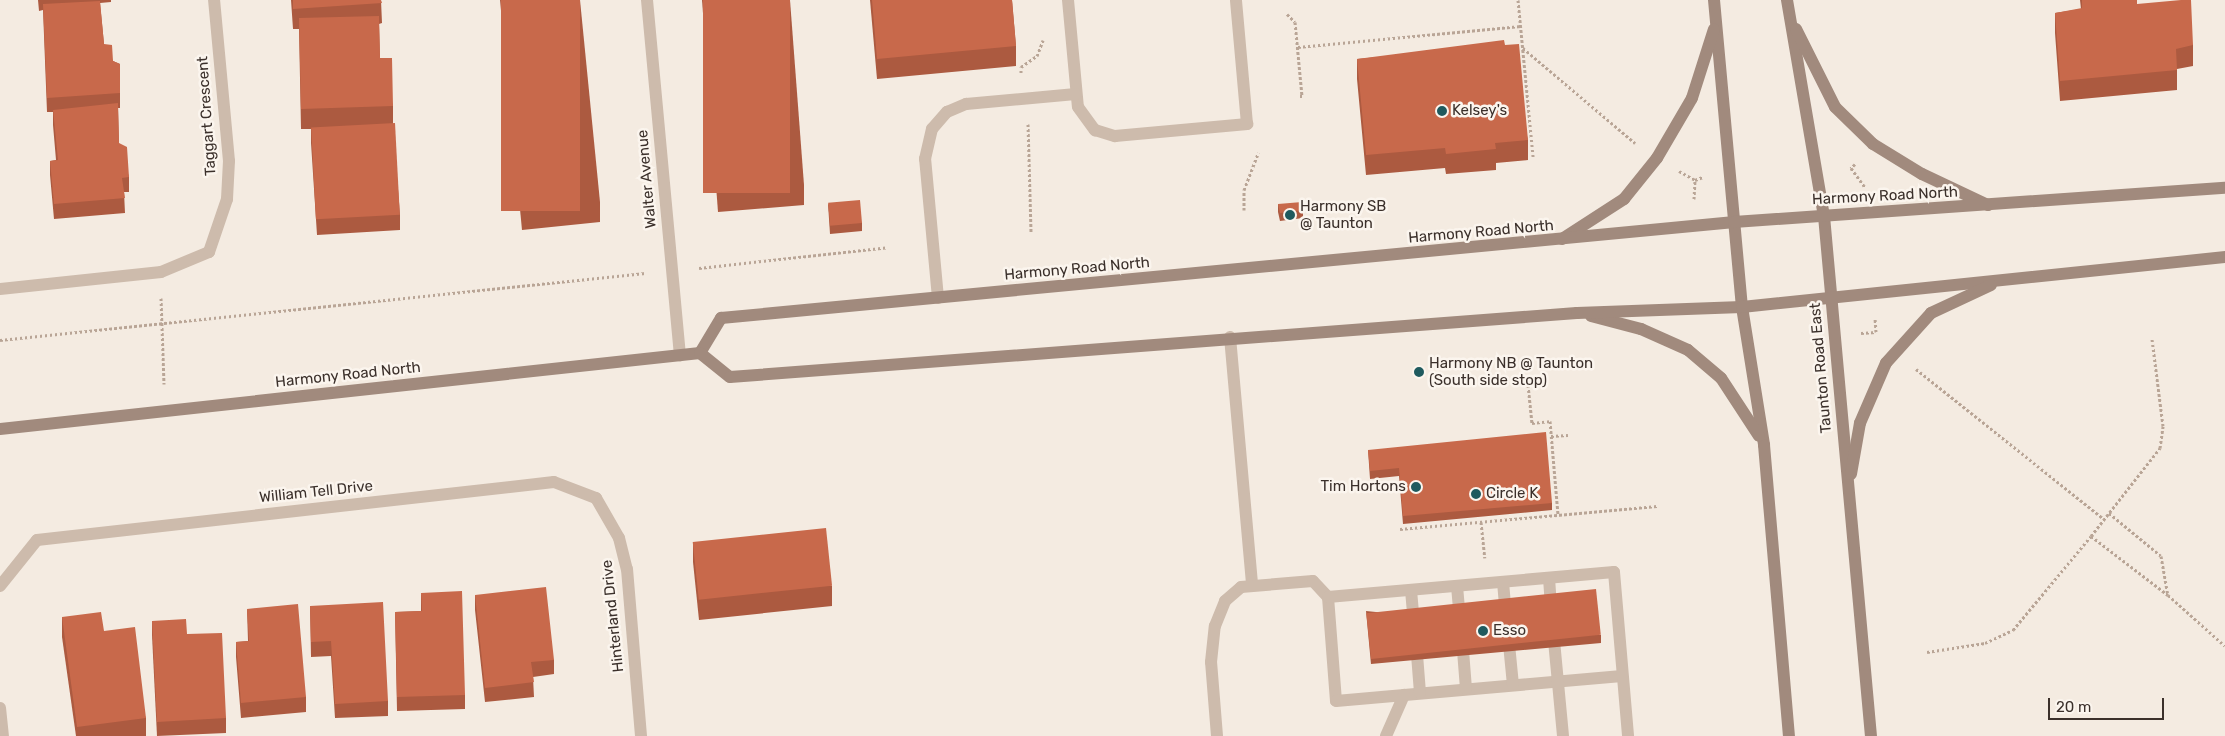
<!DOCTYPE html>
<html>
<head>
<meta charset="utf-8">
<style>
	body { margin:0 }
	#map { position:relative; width:2225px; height:736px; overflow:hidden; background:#f4ebe1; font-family:Rubik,sans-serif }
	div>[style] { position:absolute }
	.path>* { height:3px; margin-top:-1.5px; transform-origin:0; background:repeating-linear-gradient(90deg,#b9a596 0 2.5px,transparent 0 5px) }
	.lane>* { height:12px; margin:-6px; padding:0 6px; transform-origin:6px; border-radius:6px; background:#cdbbac }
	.street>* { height:12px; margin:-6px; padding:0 6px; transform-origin:6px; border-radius:6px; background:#cdbbac }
	.secondary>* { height:12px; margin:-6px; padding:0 6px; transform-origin:6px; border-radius:6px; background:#a18a7d }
	.wall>* { inset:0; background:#ac5a40 }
	.building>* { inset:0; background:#c8694b; transform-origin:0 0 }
	.dots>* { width:14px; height:14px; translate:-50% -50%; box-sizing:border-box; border:2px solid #fbf5ee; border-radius:50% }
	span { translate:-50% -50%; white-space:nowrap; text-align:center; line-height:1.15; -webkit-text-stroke:5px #fbf5ee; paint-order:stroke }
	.poi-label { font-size:15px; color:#3b302b }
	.left { translate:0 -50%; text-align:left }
	.right { translate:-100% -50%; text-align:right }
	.street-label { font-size:15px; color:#3b302b }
	.scale { position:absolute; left:2048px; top:698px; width:116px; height:22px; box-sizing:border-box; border:2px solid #3b302b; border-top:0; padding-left:6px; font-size:15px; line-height:18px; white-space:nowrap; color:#3b302b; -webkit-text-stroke:4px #fbf5ee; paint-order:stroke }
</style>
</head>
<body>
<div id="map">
	<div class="path">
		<div style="left:1518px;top:0;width:158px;rotate:84.5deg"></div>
		<div style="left:1287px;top:14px;width:11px;rotate:45deg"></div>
		<div style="left:1295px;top:22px;width:74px;rotate:84.6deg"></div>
		<div style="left:1302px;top:96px;width:5px;rotate:180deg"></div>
		<div style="left:1298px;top:47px;width:224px;rotate:-5.4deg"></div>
		<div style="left:1523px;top:48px;width:147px;rotate:40.3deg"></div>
		<div style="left:1021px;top:73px;width:6px;rotate:-90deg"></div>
		<div style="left:1021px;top:67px;width:19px;rotate:-35deg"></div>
		<div style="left:1037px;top:56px;width:17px;rotate:-69deg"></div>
		<div style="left:1028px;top:124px;width:108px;rotate:88.4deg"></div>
		<div style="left:1855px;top:164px;width:6px;rotate:135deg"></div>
		<div style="left:1851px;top:168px;width:24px;rotate:54deg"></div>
		<div style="left:1679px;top:171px;width:18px;rotate:29deg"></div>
		<div style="left:1695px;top:180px;width:9px;rotate:-21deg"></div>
		<div style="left:1694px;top:199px;width:19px;rotate:-87deg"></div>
		<div style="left:1244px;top:210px;width:20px;rotate:-90deg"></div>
		<div style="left:1244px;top:190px;width:40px;rotate:-69deg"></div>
		<div style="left:699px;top:268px;width:190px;rotate:-6.3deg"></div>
		<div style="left:161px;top:298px;width:86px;rotate:88deg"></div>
		<div style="left:1861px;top:333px;width:15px;rotate:-4deg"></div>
		<div style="left:1876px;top:332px;width:13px;rotate:-94deg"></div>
		<div style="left:0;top:340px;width:649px;rotate:-5.92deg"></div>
		<div style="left:1916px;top:369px;width:241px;rotate:38.6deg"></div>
		<div style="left:1527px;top:375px;width:48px;rotate:84.1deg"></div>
		<div style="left:1532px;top:423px;width:18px;rotate:-6deg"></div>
		<div style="left:1550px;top:421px;width:94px;rotate:85.1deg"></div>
		<div style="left:1551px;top:436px;width:17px;rotate:-3deg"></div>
		<div style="left:2109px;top:513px;width:67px;rotate:39.6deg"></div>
		<div style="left:2161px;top:556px;width:40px;rotate:80deg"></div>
		<div style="left:1481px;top:522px;width:36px;rotate:84deg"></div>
		<div style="left:1400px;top:529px;width:258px;rotate:-5.1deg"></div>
		<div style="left:2091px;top:536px;width:112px;rotate:-51.9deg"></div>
		<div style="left:2160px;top:448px;width:22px;rotate:-82deg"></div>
		<div style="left:2163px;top:426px;width:88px;rotate:-97.2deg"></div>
		<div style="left:1927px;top:652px;width:59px;rotate:-8.8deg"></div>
		<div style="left:1985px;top:643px;width:31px;rotate:-25deg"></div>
		<div style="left:2013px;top:630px;width:122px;rotate:-50.3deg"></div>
		<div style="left:2091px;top:536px;width:97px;rotate:37.5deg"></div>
		<div style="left:2168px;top:595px;width:76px;rotate:41.8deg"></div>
	</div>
	<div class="lane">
		<div style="left:1068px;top:0;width:107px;rotate:84.7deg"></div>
		<div style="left:1078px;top:107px;width:29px;rotate:54deg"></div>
		<div style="left:1095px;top:130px;width:21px;rotate:17deg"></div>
		<div style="left:1115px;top:136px;width:133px;rotate:-5.2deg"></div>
		<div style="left:1247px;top:124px;width:124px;rotate:-95.1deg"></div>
		<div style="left:938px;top:298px;width:140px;rotate:-95.3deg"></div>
		<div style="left:925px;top:159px;width:31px;rotate:-77deg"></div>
		<div style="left:932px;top:129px;width:23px;rotate:-49deg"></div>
		<div style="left:947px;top:112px;width:21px;rotate:-23deg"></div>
		<div style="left:966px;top:104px;width:110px;rotate:-5.2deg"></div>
		<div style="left:1230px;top:337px;width:249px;rotate:84.9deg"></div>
		<div style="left:1549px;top:578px;width:32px;rotate:86deg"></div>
		<div style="left:1503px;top:582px;width:32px;rotate:85deg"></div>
		<div style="left:1457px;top:586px;width:32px;rotate:85deg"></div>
		<div style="left:1411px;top:590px;width:32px;rotate:85deg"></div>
		<div style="left:1328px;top:597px;width:104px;rotate:85.6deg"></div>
		<div style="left:1336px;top:701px;width:287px;rotate:-5deg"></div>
		<div style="left:1553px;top:630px;width:106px;rotate:84.6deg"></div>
		<div style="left:1508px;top:634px;width:51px;rotate:84.4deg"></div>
		<div style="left:1462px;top:638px;width:51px;rotate:85.5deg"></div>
		<div style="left:1416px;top:642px;width:51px;rotate:85.5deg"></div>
		<div style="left:1217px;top:736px;width:74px;rotate:-94.6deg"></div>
		<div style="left:1211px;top:662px;width:36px;rotate:-84deg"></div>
		<div style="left:1215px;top:626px;width:27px;rotate:-68deg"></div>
		<div style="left:1225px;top:601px;width:21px;rotate:-41deg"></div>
		<div style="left:1241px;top:587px;width:72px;rotate:-4.8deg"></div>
		<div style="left:1313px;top:581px;width:22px;rotate:47deg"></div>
		<div style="left:1328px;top:597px;width:287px;rotate:-5deg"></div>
		<div style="left:1614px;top:572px;width:165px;rotate:85.1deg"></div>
		<div style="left:1386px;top:736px;width:45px;rotate:-66.3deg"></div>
	</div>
	<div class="street">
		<div style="left:647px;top:0;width:357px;rotate:84.7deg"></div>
		<div style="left:0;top:289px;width:162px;rotate:-6deg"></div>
		<div style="left:161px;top:272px;width:52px;rotate:-22.6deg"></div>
		<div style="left:209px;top:252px;width:56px;rotate:-71.2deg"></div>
		<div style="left:227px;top:199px;width:38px;rotate:-87deg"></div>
		<div style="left:229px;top:161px;width:162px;rotate:-95.3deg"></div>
		<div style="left:0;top:586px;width:59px;rotate:-51.2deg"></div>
		<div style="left:37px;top:540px;width:520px;rotate:-6.4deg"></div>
		<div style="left:554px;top:482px;width:45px;rotate:20.9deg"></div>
		<div style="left:596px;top:498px;width:46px;rotate:60.1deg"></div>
		<div style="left:619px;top:538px;width:32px;rotate:76deg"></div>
		<div style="left:627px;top:569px;width:168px;rotate:85.2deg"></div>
		<div style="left:0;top:708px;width:28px;rotate:84deg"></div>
	</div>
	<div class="secondary">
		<div style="left:1714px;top:0;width:308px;rotate:84.8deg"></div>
		<div style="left:1742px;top:307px;width:140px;rotate:80.9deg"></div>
		<div style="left:1764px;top:445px;width:292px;rotate:85.1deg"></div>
		<div style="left:1787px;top:0;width:219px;rotate:80.3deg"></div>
		<div style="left:1824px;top:216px;width:522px;rotate:84.84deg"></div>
		<div style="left:1796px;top:29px;width:87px;rotate:63.4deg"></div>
		<div style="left:1835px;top:107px;width:53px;rotate:44.2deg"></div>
		<div style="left:1873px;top:144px;width:57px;rotate:31.5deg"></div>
		<div style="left:1922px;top:174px;width:73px;rotate:25.2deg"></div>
		<div style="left:1562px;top:239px;width:74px;rotate:-32.8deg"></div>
		<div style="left:1624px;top:199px;width:53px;rotate:-51.2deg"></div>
		<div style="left:1657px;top:158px;width:69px;rotate:-59.7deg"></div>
		<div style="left:1692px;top:98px;width:72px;rotate:-72.3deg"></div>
		<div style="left:1591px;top:316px;width:52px;rotate:14.6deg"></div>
		<div style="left:1641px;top:329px;width:51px;rotate:24.1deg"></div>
		<div style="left:1688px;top:350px;width:43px;rotate:40.3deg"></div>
		<div style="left:1721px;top:378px;width:69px;rotate:56.8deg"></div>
		<div style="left:700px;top:353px;width:41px;rotate:-59deg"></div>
		<div style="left:721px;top:318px;width:1018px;rotate:-5.41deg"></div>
		<div style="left:1734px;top:222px;width:492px;rotate:-4deg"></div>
		<div style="left:0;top:429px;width:704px;rotate:-6.2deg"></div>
		<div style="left:700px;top:353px;width:38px;rotate:39deg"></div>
		<div style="left:730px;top:377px;width:849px;rotate:-4.32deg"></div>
		<div style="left:1577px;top:313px;width:165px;rotate:-2.1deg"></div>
		<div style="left:1742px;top:307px;width:486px;rotate:-5.9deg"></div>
		<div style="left:1851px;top:474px;width:52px;rotate:-80deg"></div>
		<div style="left:1860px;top:423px;width:65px;rotate:-66.6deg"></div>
		<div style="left:1886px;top:363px;width:67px;rotate:-48deg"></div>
		<div style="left:1931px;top:313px;width:66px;rotate:-25deg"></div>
	</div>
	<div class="wall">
		<div style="clip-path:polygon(38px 0,111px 0,111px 2px,100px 3px,104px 44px,113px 61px,120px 64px,120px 108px,118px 108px,119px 143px,129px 177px,129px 192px,124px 192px,125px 213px,54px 219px,50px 175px,50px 161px,56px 160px,53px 125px,53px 112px,47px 112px,43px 10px,39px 11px)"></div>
		<div style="clip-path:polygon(291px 0,381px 0,382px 23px,379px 24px,380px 58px,393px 106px,393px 123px,400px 215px,400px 230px,317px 235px,311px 143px,311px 129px,301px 129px,299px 29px,293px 29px)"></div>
		<div style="clip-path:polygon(500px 0,580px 0,600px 202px,600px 222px,522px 230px)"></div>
		<div style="clip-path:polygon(702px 0,790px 0,804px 185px,804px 205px,718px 212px)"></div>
		<div style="clip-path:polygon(870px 0,1012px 0,1016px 46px,1016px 66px,877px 79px)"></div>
		<div style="clip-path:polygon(2080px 0,2137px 0,2137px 4px,2193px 45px,2193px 66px,2177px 69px,2177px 90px,2060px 101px,2055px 33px,2055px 13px,2081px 9px)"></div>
		<div style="clip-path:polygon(1505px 45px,1528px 140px,1528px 160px,1496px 163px,1496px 170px,1446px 174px,1445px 168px,1366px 175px,1357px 79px,1357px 59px)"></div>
		<div style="clip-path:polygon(828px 204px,862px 223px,862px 231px,830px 234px)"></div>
		<div style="clip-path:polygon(1278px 204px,1303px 210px,1303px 218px,1280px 221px,1278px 212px)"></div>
		<div style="clip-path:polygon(1368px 450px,1552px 503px,1552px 510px,1403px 524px,1399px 476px,1370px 479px)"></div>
		<div style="clip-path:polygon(693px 542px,832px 586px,832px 606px,699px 620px,693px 562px)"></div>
		<div style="clip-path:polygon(421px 593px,465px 695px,465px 709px,397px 711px,395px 612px,421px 611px)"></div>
		<div style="clip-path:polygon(475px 595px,554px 660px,554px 674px,533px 677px,534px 697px,485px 702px,475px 610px)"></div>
		<div style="clip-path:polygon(310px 606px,388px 701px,388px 716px,335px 718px,331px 656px,311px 657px)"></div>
		<div style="clip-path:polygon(247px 609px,306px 697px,306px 712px,241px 718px,236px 657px,236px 642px,248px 641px)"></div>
		<div style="clip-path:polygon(1366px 611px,1601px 635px,1601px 643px,1371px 664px)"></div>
		<div style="clip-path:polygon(62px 617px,104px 631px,146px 718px,146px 736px,76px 736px,62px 637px)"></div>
		<div style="clip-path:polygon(152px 621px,187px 634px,226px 718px,226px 733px,157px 736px,152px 635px)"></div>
	</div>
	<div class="building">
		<div style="clip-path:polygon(293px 0,381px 0,382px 3px,293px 9px)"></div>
		<div style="left:501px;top:0;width:79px;height:211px"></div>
		<div style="left:703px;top:0;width:87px;height:193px"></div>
		<div style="clip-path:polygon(872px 0,1012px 0,1016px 46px,877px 59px)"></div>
		<div style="clip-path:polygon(2082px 0,2137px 0,2137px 4px,2181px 0,2191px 0,2193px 45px,2176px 49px,2177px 70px,2060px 81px,2055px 13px,2082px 8px)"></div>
		<div style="clip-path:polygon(100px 1px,104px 44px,112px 45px,113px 61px,120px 64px,120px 93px,47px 98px,43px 4px)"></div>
		<div style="clip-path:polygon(379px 16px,380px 58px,392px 58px,393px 106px,301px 109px,299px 18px)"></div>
		<div style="clip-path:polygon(1504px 40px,1505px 45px,1519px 44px,1528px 140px,1495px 143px,1496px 149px,1446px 154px,1445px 148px,1366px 155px,1357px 59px)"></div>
		<div style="clip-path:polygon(118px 103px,119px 143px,127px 147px,129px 177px,122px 178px,125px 198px,54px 204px,50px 161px,58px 160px,53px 110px)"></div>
		<div style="left:395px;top:123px;width:92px;height:84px;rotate:87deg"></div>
		<div style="left:860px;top:200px;width:23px;height:32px;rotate:85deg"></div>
		<div style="clip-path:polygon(1302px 202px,1303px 210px,1280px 213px,1278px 204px)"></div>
		<div style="clip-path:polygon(1546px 432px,1552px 503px,1403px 516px,1399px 468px,1370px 471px,1368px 450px)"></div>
		<div style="left:826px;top:528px;width:58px;height:134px;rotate:84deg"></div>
		<div style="clip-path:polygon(546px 587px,554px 660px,531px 662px,534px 682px,485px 688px,475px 595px)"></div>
		<div style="left:1596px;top:589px;width:46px;height:231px;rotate:84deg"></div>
		<div style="clip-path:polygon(462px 591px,465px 695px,397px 697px,395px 612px,422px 611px,421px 593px)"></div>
		<div style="clip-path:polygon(383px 602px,388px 701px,335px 704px,331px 641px,311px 642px,310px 606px)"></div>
		<div style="clip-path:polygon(298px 604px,306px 697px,241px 703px,236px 642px,249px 641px,247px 609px)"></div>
		<div style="clip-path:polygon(101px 612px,104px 631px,135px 627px,146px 718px,77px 727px,62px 617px)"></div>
		<div style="clip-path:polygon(186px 619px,187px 634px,222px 633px,226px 718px,157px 722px,152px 621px)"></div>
	</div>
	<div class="dots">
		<div style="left:1442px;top:111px;background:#1f5a5e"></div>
		<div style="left:1290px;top:215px;background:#1f5a5e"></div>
		<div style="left:1419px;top:372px;background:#1f5a5e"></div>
		<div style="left:1416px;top:487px;background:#1f5a5e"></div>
		<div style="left:1476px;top:494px;background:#1f5a5e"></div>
		<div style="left:1483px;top:631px;background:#1f5a5e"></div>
	</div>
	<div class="poi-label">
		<span class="left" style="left:1452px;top:111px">Kelsey's</span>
		<span class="left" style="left:1300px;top:215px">Harmony SB<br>@ Taunton</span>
		<span class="left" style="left:1429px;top:372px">Harmony NB @ Taunton<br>(South side stop)</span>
		<span class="right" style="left:1406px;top:487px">Tim Hortons</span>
		<span class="left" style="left:1486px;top:494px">Circle K</span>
		<span class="left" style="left:1493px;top:631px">Esso</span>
	</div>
	<div class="street-label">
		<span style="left:207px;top:116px;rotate:-94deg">Taggart Crescent</span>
		<span style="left:647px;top:179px;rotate:-95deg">Walter Avenue</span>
		<span style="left:1885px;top:196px;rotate:-3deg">Harmony Road North</span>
		<span style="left:1481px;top:232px;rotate:-5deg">Harmony Road North</span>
		<span style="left:1077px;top:269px;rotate:-5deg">Harmony Road North</span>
		<span style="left:1821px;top:368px;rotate:-95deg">Taunton Road East</span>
		<span style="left:348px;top:375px;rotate:-6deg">Harmony Road North</span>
		<span style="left:316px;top:492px;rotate:-6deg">William Tell Drive</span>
		<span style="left:613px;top:616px;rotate:-96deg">Hinterland Drive</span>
	</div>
	<div class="scale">20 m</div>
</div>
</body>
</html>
